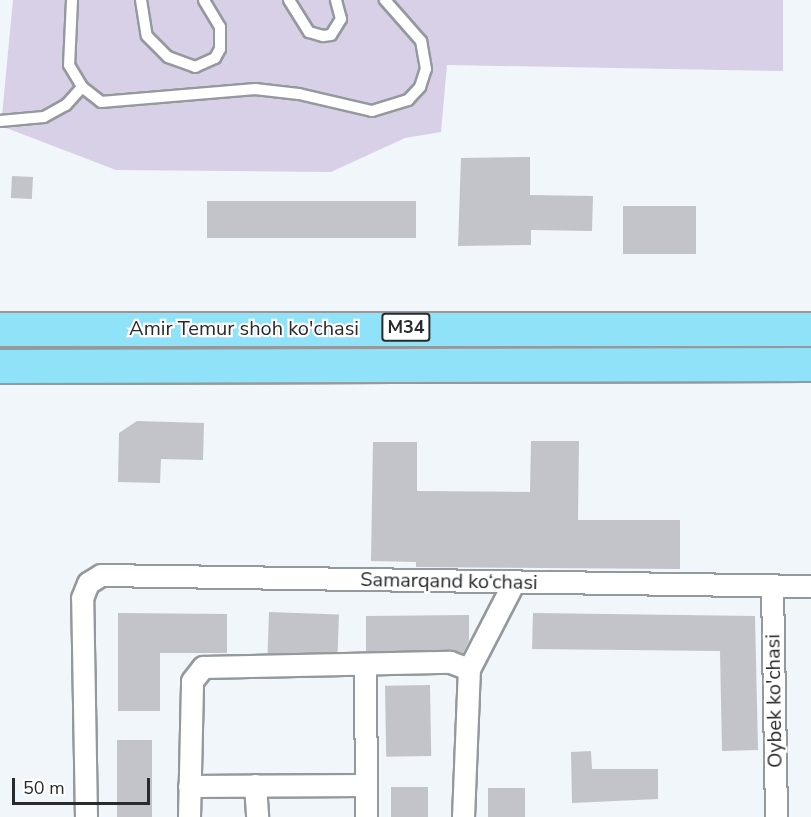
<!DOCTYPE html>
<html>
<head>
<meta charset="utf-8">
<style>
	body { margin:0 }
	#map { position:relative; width:811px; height:817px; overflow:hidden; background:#f1f6fb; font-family:"Nunito Sans",sans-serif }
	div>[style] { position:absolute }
	.green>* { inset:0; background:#d8d0e6 }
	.building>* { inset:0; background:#c3c4ca; transform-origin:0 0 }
	.roads { filter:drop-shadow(2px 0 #94999d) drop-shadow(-2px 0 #94999d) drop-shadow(0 2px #94999d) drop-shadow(0 -2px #94999d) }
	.service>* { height:10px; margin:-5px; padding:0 5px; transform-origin:5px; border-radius:5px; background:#fff }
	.minor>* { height:21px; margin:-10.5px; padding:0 10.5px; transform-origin:10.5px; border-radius:10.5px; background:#fff }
	.trunk>* { height:33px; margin:-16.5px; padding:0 16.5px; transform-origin:16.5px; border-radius:16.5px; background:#8fe2f8 }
	span { translate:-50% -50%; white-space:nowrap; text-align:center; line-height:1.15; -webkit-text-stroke:4.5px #fff; paint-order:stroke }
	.shield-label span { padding:2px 4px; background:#fff; border:2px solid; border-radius:4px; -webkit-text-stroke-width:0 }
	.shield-label { font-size:18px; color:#282a2c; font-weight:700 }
	.street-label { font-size:20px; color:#282a2c }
	.scale { position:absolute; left:12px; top:778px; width:138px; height:27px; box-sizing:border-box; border:3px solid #282a2c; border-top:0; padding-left:8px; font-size:18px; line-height:21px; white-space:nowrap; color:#282a2c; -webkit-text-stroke:4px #fff; paint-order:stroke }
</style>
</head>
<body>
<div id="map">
	<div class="green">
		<div style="clip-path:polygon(13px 0,783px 0,783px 71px,447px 65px,441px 132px,405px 138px,331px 172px,116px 170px,1px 126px)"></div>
	</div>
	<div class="building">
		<div style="clip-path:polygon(530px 157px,530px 195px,593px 196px,592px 231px,531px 230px,531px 245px,458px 246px,461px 158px)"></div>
		<div style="left:12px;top:176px;width:21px;height:22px;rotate:3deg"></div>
		<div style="left:207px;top:201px;width:209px;height:37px"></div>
		<div style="left:623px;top:206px;width:73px;height:48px"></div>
		<div style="clip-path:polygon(137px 421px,204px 423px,203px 460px,161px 459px,160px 483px,118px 482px,119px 433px)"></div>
		<div style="clip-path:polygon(531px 441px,579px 441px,578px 520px,680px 520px,680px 569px,416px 567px,416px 562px,371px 561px,373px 442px,417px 442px,417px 491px,530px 492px)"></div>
		<div style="left:269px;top:612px;width:70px;height:41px;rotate:2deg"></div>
		<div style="clip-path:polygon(118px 613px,227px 614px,227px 653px,160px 653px,160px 711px,118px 711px)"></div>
		<div style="clip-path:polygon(533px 613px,755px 616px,758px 750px,722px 751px,720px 651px,532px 649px)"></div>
		<div style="clip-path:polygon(469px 615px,469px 641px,463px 653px,366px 651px,366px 616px)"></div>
		<div style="left:430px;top:685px;width:71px;height:45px;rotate:89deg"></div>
		<div style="left:117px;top:740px;width:35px;height:77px"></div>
		<div style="clip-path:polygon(591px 751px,592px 769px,658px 769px,658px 799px,572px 803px,571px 752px)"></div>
		<div style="left:391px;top:787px;width:37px;height:30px"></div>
		<div style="left:488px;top:788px;width:37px;height:29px"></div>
	</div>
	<div class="roads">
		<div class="service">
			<div style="left:72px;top:0;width:65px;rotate:92.6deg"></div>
			<div style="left:69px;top:65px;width:26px;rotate:59deg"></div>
			<div style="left:82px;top:87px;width:24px;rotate:38deg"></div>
			<div style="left:101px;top:102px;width:155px;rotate:-4.8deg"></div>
			<div style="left:255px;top:89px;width:44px;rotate:6.5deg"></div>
			<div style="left:299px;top:94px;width:75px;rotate:13.1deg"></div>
			<div style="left:372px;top:111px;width:38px;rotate:-17deg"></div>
			<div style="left:408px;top:100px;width:18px;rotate:-47deg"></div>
			<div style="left:420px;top:87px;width:19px;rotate:-72deg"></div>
			<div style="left:426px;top:69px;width:28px;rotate:-100deg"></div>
			<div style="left:421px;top:41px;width:55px;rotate:-131.3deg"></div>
			<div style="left:141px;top:0;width:36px;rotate:81deg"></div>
			<div style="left:147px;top:36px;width:30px;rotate:45deg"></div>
			<div style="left:168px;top:57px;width:29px;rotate:20deg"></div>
			<div style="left:195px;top:67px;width:22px;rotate:-24deg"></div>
			<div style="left:215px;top:58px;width:10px;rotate:-61deg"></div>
			<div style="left:220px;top:49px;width:22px;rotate:-90deg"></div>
			<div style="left:220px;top:27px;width:31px;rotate:-121deg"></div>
			<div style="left:289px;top:0;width:38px;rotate:58deg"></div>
			<div style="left:309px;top:32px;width:15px;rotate:16deg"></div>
			<div style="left:323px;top:36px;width:8px;rotate:-7deg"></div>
			<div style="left:331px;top:35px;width:19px;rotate:-58deg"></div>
			<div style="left:341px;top:19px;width:20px;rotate:-105deg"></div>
			<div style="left:0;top:121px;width:44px;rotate:-5.2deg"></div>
			<div style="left:44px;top:117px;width:25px;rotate:-29deg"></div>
			<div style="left:66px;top:105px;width:24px;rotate:-48deg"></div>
		</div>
		<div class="minor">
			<div style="left:772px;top:586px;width:231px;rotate:89deg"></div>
			<div style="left:365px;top:664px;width:153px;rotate:89.6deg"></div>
			<div style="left:255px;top:785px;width:32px;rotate:86deg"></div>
			<div style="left:189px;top:786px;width:177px;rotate:-0.3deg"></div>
			<div style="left:86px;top:817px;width:219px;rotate:-91deg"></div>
			<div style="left:82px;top:598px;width:16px;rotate:-68deg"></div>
			<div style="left:88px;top:583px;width:15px;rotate:-32deg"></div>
			<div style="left:101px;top:575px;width:710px;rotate:0.89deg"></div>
			<div style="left:189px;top:817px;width:136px;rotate:-88.7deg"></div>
			<div style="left:192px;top:681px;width:18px;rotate:-52deg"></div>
			<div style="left:203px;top:667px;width:247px;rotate:-1.2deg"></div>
			<div style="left:450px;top:662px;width:20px;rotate:20deg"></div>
			<div style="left:463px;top:817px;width:148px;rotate:-87.7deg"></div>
			<div style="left:469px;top:669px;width:98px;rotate:-62.7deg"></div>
		</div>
		<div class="trunk">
			<div style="left:0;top:329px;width:811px"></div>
			<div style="left:0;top:366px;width:811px;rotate:-0.14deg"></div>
		</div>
	</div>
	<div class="shield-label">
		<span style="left:406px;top:327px">M34</span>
	</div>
	<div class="street-label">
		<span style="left:244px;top:328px">Amir Temur shoh ko'chasi</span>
		<span style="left:449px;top:581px;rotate:1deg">Samarqand ko‘chasi</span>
		<span style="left:774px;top:701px;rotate:-91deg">Oybek ko'chasi</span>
	</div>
	<div class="scale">50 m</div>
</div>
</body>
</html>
